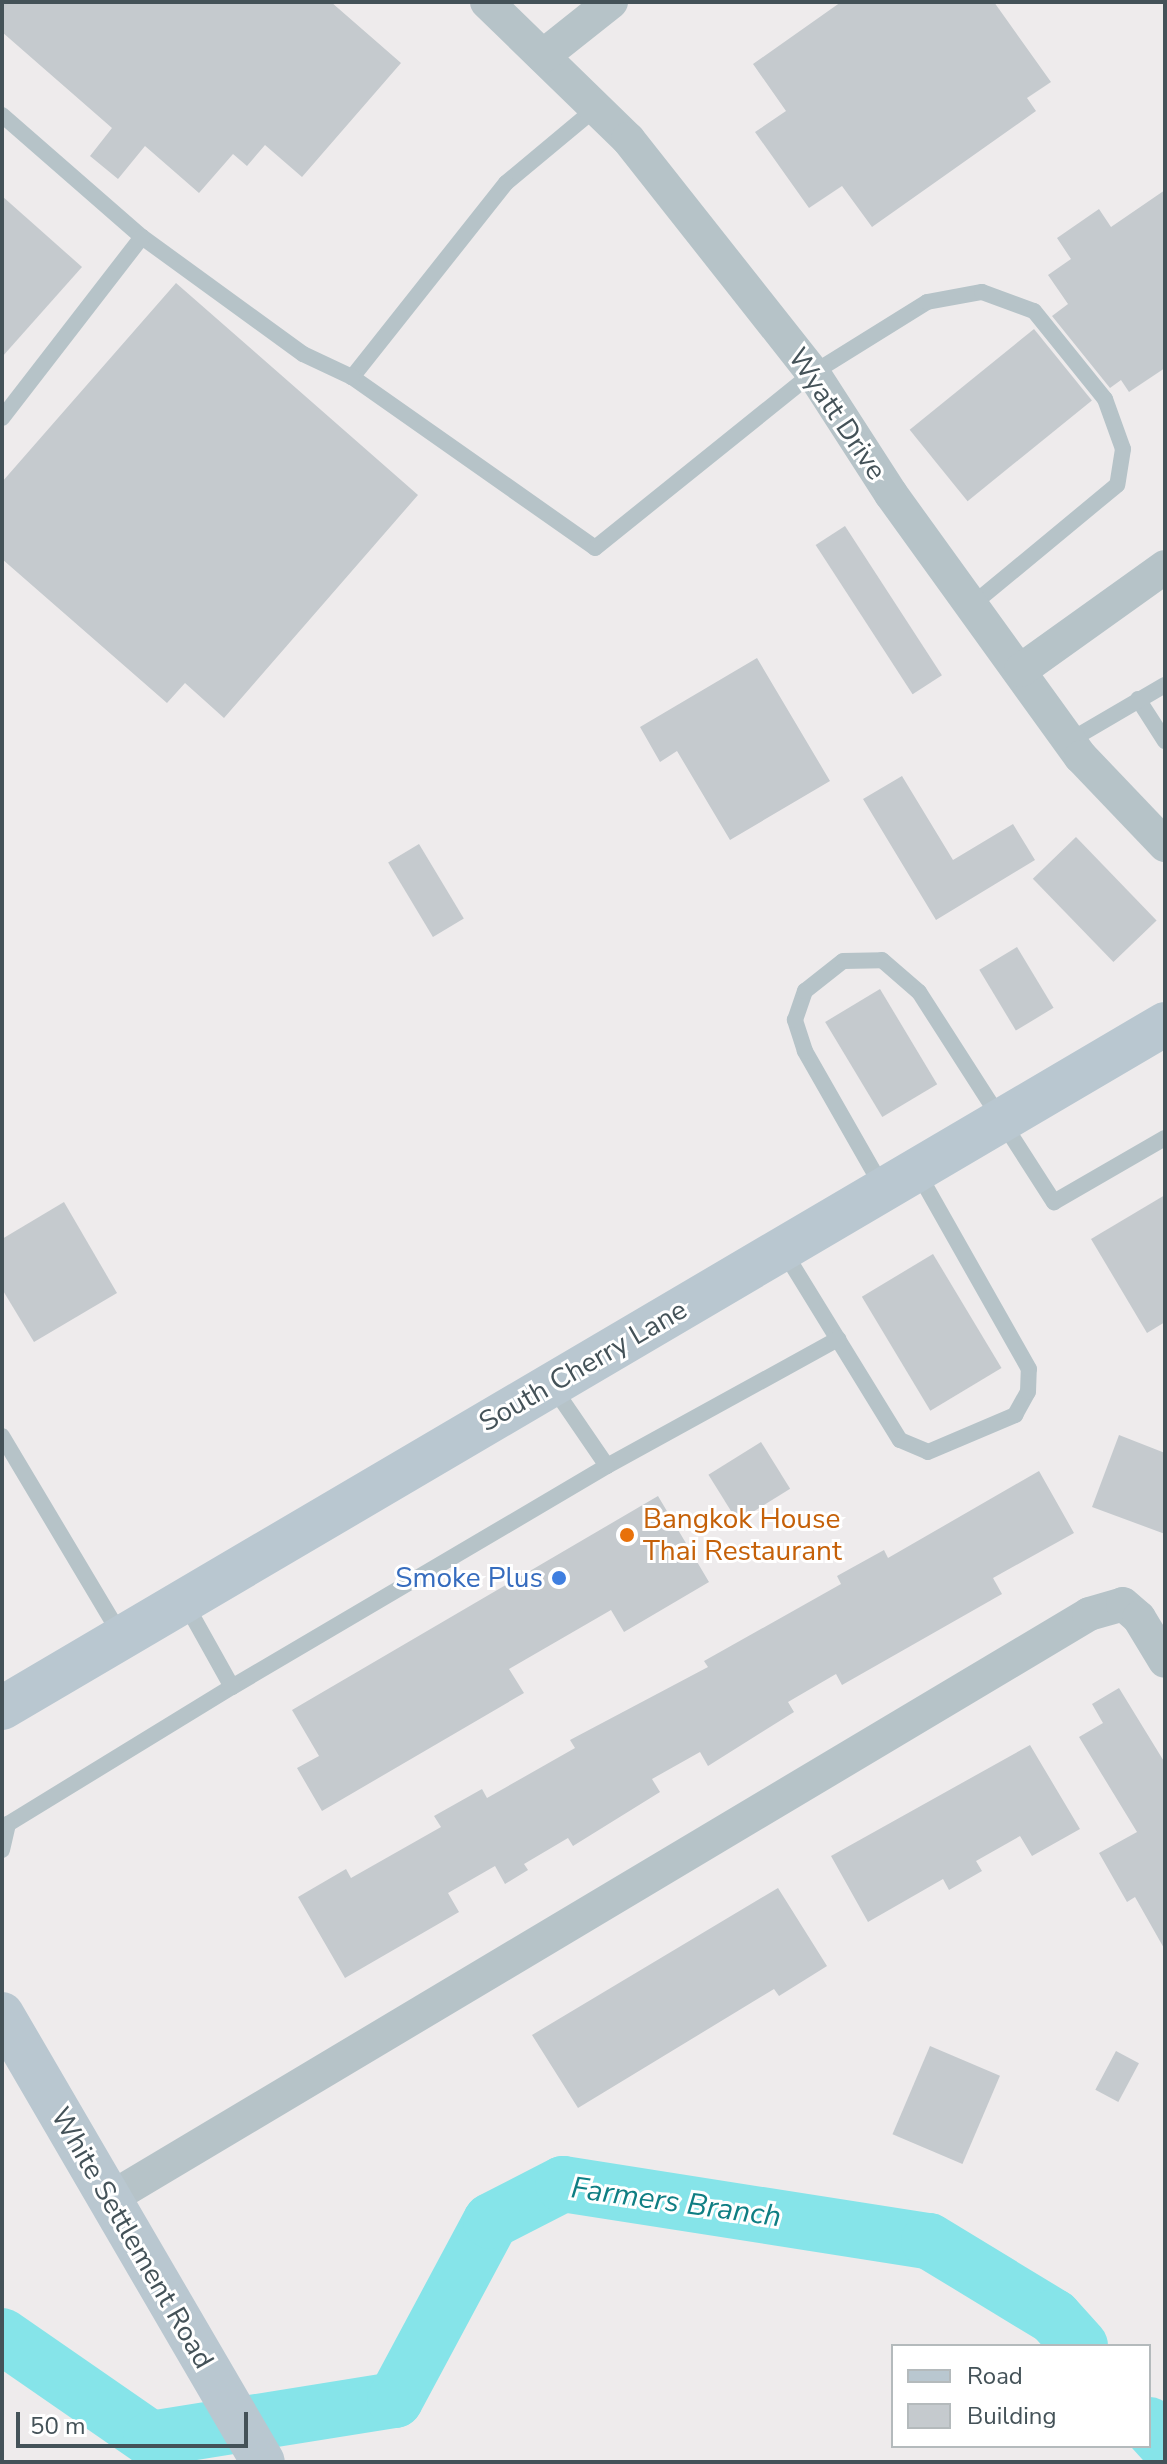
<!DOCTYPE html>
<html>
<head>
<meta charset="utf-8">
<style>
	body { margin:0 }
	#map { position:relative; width:1167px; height:2464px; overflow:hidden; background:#eeebec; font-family:"Nunito Sans",sans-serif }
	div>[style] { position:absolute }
	.river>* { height:56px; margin:-28px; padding:0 28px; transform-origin:28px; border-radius:28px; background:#86e4e9 }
	.building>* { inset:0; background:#c5cace; transform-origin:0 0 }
	.lane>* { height:16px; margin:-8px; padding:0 8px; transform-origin:8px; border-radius:8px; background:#b6c3c8 }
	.street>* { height:34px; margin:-17px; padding:0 17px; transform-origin:17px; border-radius:17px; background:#b6c3c8 }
	.secondary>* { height:44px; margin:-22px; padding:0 22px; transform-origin:22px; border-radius:22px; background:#b9c7d0 }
	.dots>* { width:22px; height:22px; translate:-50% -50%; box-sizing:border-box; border:4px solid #fff; border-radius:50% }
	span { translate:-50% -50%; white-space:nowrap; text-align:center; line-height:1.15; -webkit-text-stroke:6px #fff; paint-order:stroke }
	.street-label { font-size:28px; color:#445258 }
	.food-label { font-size:28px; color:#c56008 }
	.left { translate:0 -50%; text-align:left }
	.shop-label { font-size:28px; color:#366cbe }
	.right { translate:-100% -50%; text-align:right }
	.water-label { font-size:30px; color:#0f7e83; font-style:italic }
	.frame { position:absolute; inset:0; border:4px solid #445258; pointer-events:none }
	.legend { position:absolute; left:891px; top:2344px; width:260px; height:104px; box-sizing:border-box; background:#fff; border:2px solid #b4babc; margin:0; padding:10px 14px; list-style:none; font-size:24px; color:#445258 }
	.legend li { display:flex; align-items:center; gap:16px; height:40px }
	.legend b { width:40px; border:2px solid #b4babc }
	.scale { position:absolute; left:16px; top:2412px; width:232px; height:36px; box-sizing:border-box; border:4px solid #445258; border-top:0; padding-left:10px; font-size:24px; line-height:28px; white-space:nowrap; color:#445258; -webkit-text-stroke:6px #fff; paint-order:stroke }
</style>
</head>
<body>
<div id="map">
	<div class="river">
		<div style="left:2px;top:2336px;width:181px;rotate:34.7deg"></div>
		<div style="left:151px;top:2439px;width:247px;rotate:-9.1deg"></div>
		<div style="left:395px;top:2400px;width:203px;rotate:-61.8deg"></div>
		<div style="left:491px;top:2221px;width:81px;rotate:-27.2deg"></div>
		<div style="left:563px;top:2184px;width:370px;rotate:8.9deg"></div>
		<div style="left:929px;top:2241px;width:146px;rotate:31.3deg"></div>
		<div style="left:1054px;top:2317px;width:39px;rotate:48deg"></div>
		<div style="left:1149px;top:2425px;width:24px;rotate:48deg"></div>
	</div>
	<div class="building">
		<div style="clip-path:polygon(2px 2px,331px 2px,401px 63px,302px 177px,265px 145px,247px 166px,233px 154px,199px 193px,145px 146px,118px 179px,90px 156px,112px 128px,2px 32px)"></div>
		<div style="clip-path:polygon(841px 2px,994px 2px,1051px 82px,1027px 98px,1036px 111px,872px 227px,842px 186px,809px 208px,755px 132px,786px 111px,753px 64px)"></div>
		<div style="clip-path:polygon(1165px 190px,1165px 368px,1129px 392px,1121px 380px,1110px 388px,1052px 316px,1068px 304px,1048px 275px,1071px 259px,1057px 238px,1099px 209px,1111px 227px)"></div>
		<div style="clip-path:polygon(2px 196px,82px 267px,2px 357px)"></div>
		<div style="clip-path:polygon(176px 283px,418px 495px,224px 718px,185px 683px,167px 703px,2px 559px,2px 482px)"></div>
		<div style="left:1034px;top:329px;width:92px;height:160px;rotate:51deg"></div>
		<div style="left:845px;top:526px;width:178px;height:35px;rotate:57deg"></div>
		<div style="clip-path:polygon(757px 658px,830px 781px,730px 840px,677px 751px,660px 762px,640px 727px)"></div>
		<div style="clip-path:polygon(902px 776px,953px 860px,1013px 824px,1035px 860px,936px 920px,863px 799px)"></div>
		<div style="left:1076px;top:837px;width:116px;height:60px;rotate:46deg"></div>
		<div style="left:419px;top:844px;width:87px;height:36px;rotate:59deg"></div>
		<div style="left:1017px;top:947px;width:71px;height:44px;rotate:59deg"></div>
		<div style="left:880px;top:989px;width:111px;height:64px;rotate:59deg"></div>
		<div style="clip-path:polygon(1165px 1195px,1165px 1322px,1147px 1333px,1091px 1239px)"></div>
		<div style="clip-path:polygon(64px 1202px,117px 1293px,34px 1342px,2px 1289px,2px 1239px)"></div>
		<div style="left:933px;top:1254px;width:133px;height:83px;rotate:59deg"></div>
		<div style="clip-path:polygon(1119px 1435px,1165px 1453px,1165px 1534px,1092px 1507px)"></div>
		<div style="left:761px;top:1442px;width:55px;height:62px;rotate:58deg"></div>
		<div style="clip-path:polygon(1039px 1471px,1074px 1533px,993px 1578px,1002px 1594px,842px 1685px,836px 1674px,788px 1702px,794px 1712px,708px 1766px,700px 1752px,652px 1779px,660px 1792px,573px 1846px,568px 1838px,524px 1864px,528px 1870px,505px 1884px,495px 1866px,448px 1893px,459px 1912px,345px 1978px,298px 1897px,346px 1869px,351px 1878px,441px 1827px,434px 1816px,482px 1789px,487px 1798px,575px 1748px,570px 1740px,708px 1667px,704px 1661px,841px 1584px,837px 1576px,884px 1550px,888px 1558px)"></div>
		<div style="clip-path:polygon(658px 1496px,709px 1582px,624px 1632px,611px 1610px,509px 1669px,524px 1693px,322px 1811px,297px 1768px,319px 1756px,292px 1710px)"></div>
		<div style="clip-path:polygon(1119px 1688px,1165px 1763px,1165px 1950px,1135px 1897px,1127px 1902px,1099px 1853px,1137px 1832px,1079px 1737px,1103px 1723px,1092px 1704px)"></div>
		<div style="clip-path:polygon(1030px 1745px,1080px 1829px,1032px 1856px,1020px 1836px,976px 1861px,982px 1871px,949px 1890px,943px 1879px,868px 1922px,831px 1856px)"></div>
		<div style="clip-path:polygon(778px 1888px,827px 1966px,779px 1996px,774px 1989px,578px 2108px,532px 2035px)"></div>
		<div style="left:930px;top:2046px;width:76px;height:96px;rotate:23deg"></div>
		<div style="left:1116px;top:2051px;width:26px;height:44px;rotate:28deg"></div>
	</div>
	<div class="lane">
		<div style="left:596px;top:108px;width:117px;rotate:140.2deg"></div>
		<div style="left:506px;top:183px;width:248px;rotate:128.4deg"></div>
		<div style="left:352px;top:377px;width:297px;rotate:35.1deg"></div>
		<div style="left:595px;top:548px;width:280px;rotate:-38.8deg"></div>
		<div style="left:813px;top:373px;width:134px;rotate:-31.9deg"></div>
		<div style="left:927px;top:302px;width:56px;rotate:-10.3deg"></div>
		<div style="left:982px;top:292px;width:55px;rotate:20.1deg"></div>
		<div style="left:1034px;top:311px;width:113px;rotate:51.1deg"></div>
		<div style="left:1105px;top:399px;width:53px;rotate:70.2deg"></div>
		<div style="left:1123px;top:449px;width:36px;rotate:99deg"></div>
		<div style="left:1117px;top:485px;width:187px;rotate:140.4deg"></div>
		<div style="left:2px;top:115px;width:186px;rotate:41.1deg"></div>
		<div style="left:142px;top:237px;width:199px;rotate:36deg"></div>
		<div style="left:303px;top:354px;width:54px;rotate:25.1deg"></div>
		<div style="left:2px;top:418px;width:229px;rotate:-52.3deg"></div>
		<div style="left:1138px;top:699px;width:50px;rotate:57.3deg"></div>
		<div style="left:1069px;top:741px;width:111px;rotate:-30.3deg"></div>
		<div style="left:883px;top:1188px;width:158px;rotate:-119.7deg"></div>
		<div style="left:805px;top:1051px;width:33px;rotate:-108deg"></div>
		<div style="left:795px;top:1020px;width:31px;rotate:-71deg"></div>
		<div style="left:805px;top:991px;width:48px;rotate:-38.3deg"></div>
		<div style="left:843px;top:961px;width:39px;rotate:-1deg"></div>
		<div style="left:882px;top:960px;width:49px;rotate:40.9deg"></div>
		<div style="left:919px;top:992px;width:250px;rotate:57.3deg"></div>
		<div style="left:1054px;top:1202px;width:128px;rotate:-30deg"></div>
		<div style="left:783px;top:1250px;width:223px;rotate:58.4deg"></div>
		<div style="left:900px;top:1440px;width:30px;rotate:23deg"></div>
		<div style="left:928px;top:1452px;width:95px;rotate:-23deg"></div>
		<div style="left:1015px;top:1415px;width:26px;rotate:-61deg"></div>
		<div style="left:1028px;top:1392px;width:23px;rotate:-88deg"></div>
		<div style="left:1029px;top:1369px;width:227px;rotate:-119.5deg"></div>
		<div style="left:2px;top:1436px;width:233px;rotate:59.2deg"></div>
		<div style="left:607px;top:1466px;width:264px;rotate:-28.8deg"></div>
		<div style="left:232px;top:1687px;width:435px;rotate:-30.5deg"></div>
		<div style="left:607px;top:1466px;width:96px;rotate:-124.4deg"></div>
		<div style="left:2px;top:1850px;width:27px;rotate:-77deg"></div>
		<div style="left:8px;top:1824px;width:263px;rotate:-31.5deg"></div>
		<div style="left:232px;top:1687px;width:96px;rotate:-119.2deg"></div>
	</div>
	<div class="street">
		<div style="left:487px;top:2px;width:197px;rotate:44.2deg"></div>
		<div style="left:628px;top:139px;width:298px;rotate:51.7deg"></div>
		<div style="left:813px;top:373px;width:144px;rotate:57.2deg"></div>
		<div style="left:891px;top:494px;width:324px;rotate:54.2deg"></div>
		<div style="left:1081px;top:757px;width:122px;rotate:46.3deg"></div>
		<div style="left:543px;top:56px;width:87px;rotate:-38.5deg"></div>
		<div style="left:1021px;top:670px;width:177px;rotate:-35.6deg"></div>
		<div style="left:109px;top:2199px;width:1141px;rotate:-30.83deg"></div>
		<div style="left:1089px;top:1614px;width:35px;rotate:-16deg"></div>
		<div style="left:1123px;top:1604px;width:21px;rotate:41deg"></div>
		<div style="left:1139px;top:1618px;width:50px;rotate:58.8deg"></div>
	</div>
	<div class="secondary">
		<div style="left:2px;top:1708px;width:1349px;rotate:-30.46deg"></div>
		<div style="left:2px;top:2014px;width:518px;rotate:59.78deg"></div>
	</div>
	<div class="dots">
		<div style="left:627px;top:1535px;background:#e8710a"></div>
		<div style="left:559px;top:1578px;background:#3f7fe0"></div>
	</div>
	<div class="street-label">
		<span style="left:837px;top:414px;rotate:56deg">Wyatt Drive</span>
		<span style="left:583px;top:1366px;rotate:-30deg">South Cherry Lane</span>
		<span style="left:132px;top:2238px;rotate:60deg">White Settlement Road</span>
	</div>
	<div class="food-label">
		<span class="left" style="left:643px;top:1535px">Bangkok House<br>Thai Restaurant</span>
	</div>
	<div class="shop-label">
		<span class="right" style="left:543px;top:1578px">Smoke Plus</span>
	</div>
	<div class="water-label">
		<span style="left:676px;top:2203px;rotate:8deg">Farmers Branch</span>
	</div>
	<div class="frame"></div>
	<ul class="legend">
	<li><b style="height:10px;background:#b9c7d0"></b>Road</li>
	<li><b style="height:22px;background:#c5cace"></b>Building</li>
	</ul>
	<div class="scale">50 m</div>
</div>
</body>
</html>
